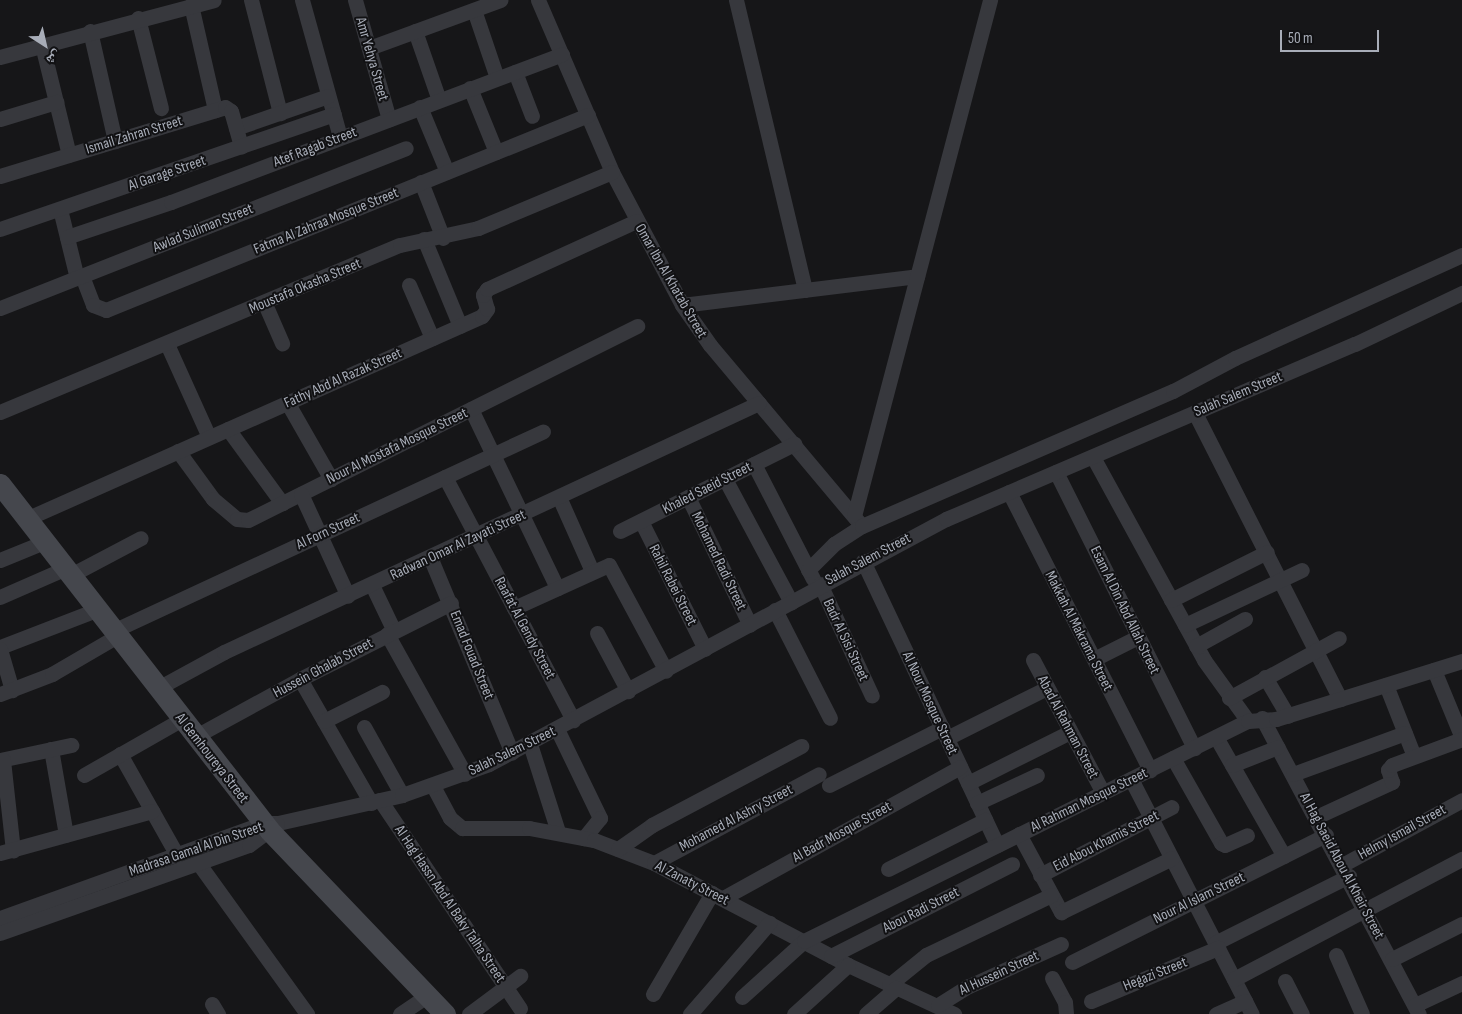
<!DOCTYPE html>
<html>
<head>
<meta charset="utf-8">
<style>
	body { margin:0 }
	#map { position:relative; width:1462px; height:1014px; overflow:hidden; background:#161618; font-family:"Sofia Sans Condensed","Noto Naskh Arabic",sans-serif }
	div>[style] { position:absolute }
	.minor>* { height:15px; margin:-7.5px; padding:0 7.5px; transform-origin:7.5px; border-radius:7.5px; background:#37383d }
	.secondary>* { height:21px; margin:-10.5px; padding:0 10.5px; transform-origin:10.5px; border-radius:10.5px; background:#45474d }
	span { translate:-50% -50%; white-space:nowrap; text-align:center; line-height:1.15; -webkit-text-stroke:4px #111113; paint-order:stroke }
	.street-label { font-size:15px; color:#a8adb8 }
	.north { position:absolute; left:20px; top:20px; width:50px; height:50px; -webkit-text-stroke:4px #111113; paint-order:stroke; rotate:145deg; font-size:14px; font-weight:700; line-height:20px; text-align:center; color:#a8adb8 }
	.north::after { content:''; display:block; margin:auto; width:18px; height:22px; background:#a8adb8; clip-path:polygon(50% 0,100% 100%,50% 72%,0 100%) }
	.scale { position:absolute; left:1280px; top:30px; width:99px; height:22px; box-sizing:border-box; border:2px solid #a8adb8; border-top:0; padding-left:6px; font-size:15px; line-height:18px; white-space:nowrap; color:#a8adb8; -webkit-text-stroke:4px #111113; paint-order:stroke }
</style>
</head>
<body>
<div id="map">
	<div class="minor">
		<div style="left:251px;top:0;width:117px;rotate:75.6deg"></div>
		<div style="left:302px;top:0;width:142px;rotate:74.5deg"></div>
		<div style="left:355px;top:0;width:124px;rotate:74.1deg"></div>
		<div style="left:538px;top:0;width:187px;rotate:66.7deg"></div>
		<div style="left:612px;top:172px;width:150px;rotate:62.2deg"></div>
		<div style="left:682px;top:305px;width:49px;rotate:55deg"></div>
		<div style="left:710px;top:345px;width:236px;rotate:50deg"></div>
		<div style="left:736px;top:0;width:298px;rotate:76.6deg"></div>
		<div style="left:191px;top:5px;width:108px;rotate:77.1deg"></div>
		<div style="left:474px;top:10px;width:72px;rotate:71.3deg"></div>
		<div style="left:138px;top:18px;width:93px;rotate:75.7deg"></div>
		<div style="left:90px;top:31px;width:113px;rotate:77.2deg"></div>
		<div style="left:415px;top:31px;width:73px;rotate:70.8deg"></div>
		<div style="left:42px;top:45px;width:113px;rotate:76.2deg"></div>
		<div style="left:369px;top:48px;width:140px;rotate:-20.1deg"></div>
		<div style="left:0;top:57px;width:221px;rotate:-14.9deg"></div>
		<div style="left:515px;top:72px;width:47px;rotate:68.9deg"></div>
		<div style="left:470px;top:88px;width:69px;rotate:67.9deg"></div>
		<div style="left:420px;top:107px;width:70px;rotate:67.4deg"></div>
		<div style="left:0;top:119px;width:59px;rotate:-16.9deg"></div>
		<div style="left:236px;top:128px;width:97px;rotate:-19.2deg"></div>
		<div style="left:0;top:176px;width:235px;rotate:-17deg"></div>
		<div style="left:225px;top:107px;width:7px;rotate:34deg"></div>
		<div style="left:231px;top:111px;width:37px;rotate:74deg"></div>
		<div style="left:421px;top:182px;width:60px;rotate:68.6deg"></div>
		<div style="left:60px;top:209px;width:71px;rotate:76.2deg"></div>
		<div style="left:0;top:229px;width:353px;rotate:-19deg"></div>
		<div style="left:67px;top:237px;width:110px;rotate:-18.6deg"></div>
		<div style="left:171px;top:202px;width:418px;rotate:-20.7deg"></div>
		<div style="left:424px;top:239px;width:94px;rotate:67.5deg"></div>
		<div style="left:82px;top:276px;width:31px;rotate:69deg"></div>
		<div style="left:93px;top:305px;width:14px;rotate:21deg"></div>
		<div style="left:106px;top:310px;width:520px;rotate:-22.03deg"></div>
		<div style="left:409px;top:285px;width:58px;rotate:66.5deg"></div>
		<div style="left:265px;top:304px;width:43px;rotate:66.4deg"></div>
		<div style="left:682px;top:305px;width:237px;rotate:-7deg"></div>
		<div style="left:0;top:308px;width:436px;rotate:-21.5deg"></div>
		<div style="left:167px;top:344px;width:102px;rotate:65.7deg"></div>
		<div style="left:287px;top:402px;width:89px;rotate:60.3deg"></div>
		<div style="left:471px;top:409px;width:199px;rotate:64.3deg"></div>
		<div style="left:0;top:412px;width:433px;rotate:-22.7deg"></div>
		<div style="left:400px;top:245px;width:80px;rotate:-12.3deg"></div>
		<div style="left:478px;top:228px;width:145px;rotate:-22.7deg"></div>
		<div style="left:1195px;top:413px;width:321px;rotate:63.1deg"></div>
		<div style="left:228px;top:429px;width:92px;rotate:53.9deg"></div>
		<div style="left:178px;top:451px;width:59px;rotate:53.9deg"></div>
		<div style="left:213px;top:499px;width:31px;rotate:40deg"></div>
		<div style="left:237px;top:519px;width:11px;rotate:5deg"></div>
		<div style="left:248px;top:520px;width:435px;rotate:-26.5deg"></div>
		<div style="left:1093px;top:457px;width:231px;rotate:61.3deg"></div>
		<div style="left:1204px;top:660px;width:75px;rotate:54.2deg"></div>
		<div style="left:754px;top:464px;width:129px;rotate:62.8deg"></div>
		<div style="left:1056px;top:472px;width:309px;rotate:63.4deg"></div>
		<div style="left:445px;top:477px;width:275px;rotate:62.2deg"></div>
		<div style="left:725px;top:479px;width:140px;rotate:61.8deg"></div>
		<div style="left:1009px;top:492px;width:312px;rotate:63.1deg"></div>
		<div style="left:301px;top:494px;width:112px;rotate:65.3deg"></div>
		<div style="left:559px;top:497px;width:81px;rotate:66deg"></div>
		<div style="left:688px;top:497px;width:142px;rotate:64.2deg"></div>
		<div style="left:854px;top:516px;width:534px;rotate:-75.23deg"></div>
		<div style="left:26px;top:519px;width:499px;rotate:-24deg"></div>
		<div style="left:482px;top:316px;width:9px;rotate:-54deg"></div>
		<div style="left:487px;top:309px;width:15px;rotate:-106deg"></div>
		<div style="left:483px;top:295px;width:7px;rotate:-56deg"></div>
		<div style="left:487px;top:289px;width:164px;rotate:-24.5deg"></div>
		<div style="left:641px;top:521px;width:143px;rotate:63.4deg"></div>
		<div style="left:620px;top:531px;width:195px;rotate:-26.6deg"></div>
		<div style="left:430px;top:557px;width:212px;rotate:67.3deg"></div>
		<div style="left:0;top:560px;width:48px;rotate:-22.2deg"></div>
		<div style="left:863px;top:561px;width:314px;rotate:64.7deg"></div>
		<div style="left:808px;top:570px;width:37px;rotate:-45deg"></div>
		<div style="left:834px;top:544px;width:33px;rotate:-33deg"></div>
		<div style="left:862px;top:526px;width:339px;rotate:-23.5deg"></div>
		<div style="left:1173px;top:391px;width:70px;rotate:-28deg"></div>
		<div style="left:1235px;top:358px;width:249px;rotate:-24.4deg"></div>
		<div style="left:69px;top:576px;width:81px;rotate:-27.8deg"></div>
		<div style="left:820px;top:584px;width:123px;rotate:65.1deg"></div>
		<div style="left:372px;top:585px;width:51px;rotate:64.4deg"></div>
		<div style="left:0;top:597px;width:70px;rotate:-23.6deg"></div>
		<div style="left:1171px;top:600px;width:107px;rotate:-26.6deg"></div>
		<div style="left:514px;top:608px;width:104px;rotate:-24.4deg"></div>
		<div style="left:609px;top:565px;width:120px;rotate:61.7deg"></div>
		<div style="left:775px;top:610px;width:121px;rotate:63deg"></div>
		<div style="left:1185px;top:625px;width:129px;rotate:-25.2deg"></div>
		<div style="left:113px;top:631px;width:474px;rotate:-24.9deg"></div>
		<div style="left:597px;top:633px;width:66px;rotate:61.9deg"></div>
		<div style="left:387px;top:634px;width:160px;rotate:60.9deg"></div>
		<div style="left:1196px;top:646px;width:56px;rotate:-28.9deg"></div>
		<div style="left:0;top:647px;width:103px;rotate:-21.1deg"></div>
		<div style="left:0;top:649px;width:43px;rotate:73.7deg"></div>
		<div style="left:1094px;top:659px;width:49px;rotate:-26.6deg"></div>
		<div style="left:1033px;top:660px;width:150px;rotate:62.2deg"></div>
		<div style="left:1434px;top:670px;width:74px;rotate:67.6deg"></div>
		<div style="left:1265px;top:677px;width:45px;rotate:59.5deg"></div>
		<div style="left:300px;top:679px;width:143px;rotate:60.2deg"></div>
		<div style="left:1386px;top:685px;width:76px;rotate:68.5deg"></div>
		<div style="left:158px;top:688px;width:75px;rotate:-28.6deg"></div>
		<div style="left:224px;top:652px;width:590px;rotate:-24.96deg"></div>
		<div style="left:0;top:694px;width:56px;rotate:-21deg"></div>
		<div style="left:52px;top:674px;width:75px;rotate:-30.3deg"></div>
		<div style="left:1229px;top:698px;width:125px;rotate:-28.6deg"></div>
		<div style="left:1262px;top:718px;width:335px;rotate:62.1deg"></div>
		<div style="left:324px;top:721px;width:65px;rotate:-26.6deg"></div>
		<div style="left:364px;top:727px;width:78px;rotate:60.8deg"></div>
		<div style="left:557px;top:729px;width:99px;rotate:64.2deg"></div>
		<div style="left:600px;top:818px;width:26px;rotate:129deg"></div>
		<div style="left:196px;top:736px;width:119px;rotate:-28.7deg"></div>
		<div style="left:300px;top:679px;width:169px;rotate:-26.7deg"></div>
		<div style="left:1216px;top:737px;width:137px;rotate:60.3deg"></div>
		<div style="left:947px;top:738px;width:112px;rotate:-26.6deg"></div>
		<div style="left:530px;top:744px;width:92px;rotate:72.3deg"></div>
		<div style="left:51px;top:749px;width:87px;rotate:80.1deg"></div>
		<div style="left:120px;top:754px;width:116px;rotate:60.6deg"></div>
		<div style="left:1173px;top:758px;width:98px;rotate:60.5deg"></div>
		<div style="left:1221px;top:843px;width:4px;rotate:27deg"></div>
		<div style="left:1225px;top:845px;width:24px;rotate:-24deg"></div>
		<div style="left:0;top:760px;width:73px;rotate:-11.9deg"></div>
		<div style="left:3px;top:760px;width:91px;rotate:83.7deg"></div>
		<div style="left:1232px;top:765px;width:49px;rotate:-21.4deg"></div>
		<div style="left:1293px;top:774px;width:119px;rotate:-20.1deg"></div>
		<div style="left:84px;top:775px;width:113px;rotate:-29.7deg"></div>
		<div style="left:1131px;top:779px;width:264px;rotate:62.8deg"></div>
		<div style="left:968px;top:783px;width:114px;rotate:-26.6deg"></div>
		<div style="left:829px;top:785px;width:127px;rotate:-26.8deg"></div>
		<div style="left:433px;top:786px;width:36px;rotate:62deg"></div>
		<div style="left:450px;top:818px;width:16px;rotate:40deg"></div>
		<div style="left:462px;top:828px;width:67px"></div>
		<div style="left:529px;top:828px;width:66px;rotate:10.5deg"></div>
		<div style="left:594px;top:840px;width:64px;rotate:21deg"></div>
		<div style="left:654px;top:863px;width:219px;rotate:27.7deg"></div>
		<div style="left:848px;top:965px;width:117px;rotate:24.8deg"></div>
		<div style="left:380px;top:800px;width:251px;rotate:56.1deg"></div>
		<div style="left:977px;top:803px;width:66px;rotate:-25deg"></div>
		<div style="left:1316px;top:817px;width:84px;rotate:-24.7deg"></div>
		<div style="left:1392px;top:782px;width:13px;rotate:-108deg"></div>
		<div style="left:1388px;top:770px;width:6px;rotate:-51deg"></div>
		<div style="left:1392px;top:765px;width:75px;rotate:-20.4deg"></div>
		<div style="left:1019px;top:834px;width:89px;rotate:61.7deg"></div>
		<div style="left:1061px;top:912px;width:123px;rotate:-25.9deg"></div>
		<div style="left:618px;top:849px;width:42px;rotate:-35.2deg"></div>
		<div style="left:652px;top:825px;width:169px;rotate:-27.9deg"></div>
		<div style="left:0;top:853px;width:158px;rotate:-15.4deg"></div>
		<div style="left:654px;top:863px;width:187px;rotate:-28.3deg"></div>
		<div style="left:199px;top:864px;width:185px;rotate:54.2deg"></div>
		<div style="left:1342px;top:865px;width:136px;rotate:-28.4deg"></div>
		<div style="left:888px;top:869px;width:109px;rotate:-26.8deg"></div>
		<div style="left:1040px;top:875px;width:148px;rotate:-27.3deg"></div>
		<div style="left:723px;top:898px;width:271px;rotate:-28.9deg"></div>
		<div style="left:0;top:918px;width:281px;rotate:-19.8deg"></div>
		<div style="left:264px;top:823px;width:14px"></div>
		<div style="left:278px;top:823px;width:127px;rotate:-12.7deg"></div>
		<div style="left:402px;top:795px;width:92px;rotate:-19.6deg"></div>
		<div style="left:489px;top:764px;width:519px;rotate:-28.2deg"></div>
		<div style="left:946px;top:519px;width:445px;rotate:-23.2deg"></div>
		<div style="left:1355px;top:344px;width:119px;rotate:-25.5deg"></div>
		<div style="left:0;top:933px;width:264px;rotate:-19.5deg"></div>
		<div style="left:249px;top:845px;width:35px;rotate:-37deg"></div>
		<div style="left:1215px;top:943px;width:150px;rotate:-26.6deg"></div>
		<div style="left:1336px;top:955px;width:64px;rotate:66.2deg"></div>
		<div style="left:831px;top:956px;width:203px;rotate:-26.9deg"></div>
		<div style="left:1392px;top:959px;width:78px;rotate:-26.6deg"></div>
		<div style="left:1072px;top:962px;width:284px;rotate:-26.6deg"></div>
		<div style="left:1052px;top:978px;width:27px;rotate:62deg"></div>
		<div style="left:1065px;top:1002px;width:12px;rotate:85deg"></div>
		<div style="left:1234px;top:979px;width:258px;rotate:-27.8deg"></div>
		<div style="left:1285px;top:981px;width:37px;rotate:63deg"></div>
		<div style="left:889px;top:985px;width:48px;rotate:-39deg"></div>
		<div style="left:926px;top:955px;width:139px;rotate:-25.6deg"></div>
		<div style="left:653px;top:994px;width:117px;rotate:-59.7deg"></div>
		<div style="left:742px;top:997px;width:84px;rotate:-42.1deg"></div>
		<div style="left:804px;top:941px;width:496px;rotate:-26.4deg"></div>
		<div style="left:1248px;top:721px;width:28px;rotate:-4deg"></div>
		<div style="left:1276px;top:719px;width:195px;rotate:-17.3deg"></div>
		<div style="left:1091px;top:1001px;width:138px;rotate:-22.7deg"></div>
		<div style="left:212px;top:1004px;width:12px;rotate:59deg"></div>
		<div style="left:938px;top:1005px;width:36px;rotate:-32deg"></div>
		<div style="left:969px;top:986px;width:101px;rotate:-24.5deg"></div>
		<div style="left:1415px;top:1005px;width:52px;rotate:-25.1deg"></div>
		<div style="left:400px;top:1014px;width:34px;rotate:-34deg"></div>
		<div style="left:469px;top:1014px;width:64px;rotate:-36.7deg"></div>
		<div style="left:690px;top:1014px;width:121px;rotate:-49deg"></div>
		<div style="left:794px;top:1014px;width:73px;rotate:-42.2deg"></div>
		<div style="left:866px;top:1014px;width:40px;rotate:-41deg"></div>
		<div style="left:1216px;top:1014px;width:32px;rotate:-24deg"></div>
	</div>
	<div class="secondary">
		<div style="left:0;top:484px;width:438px;rotate:52.1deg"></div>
		<div style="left:269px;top:830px;width:255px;rotate:46.3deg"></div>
	</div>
	<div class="street-label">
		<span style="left:372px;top:59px;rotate:74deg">Amr Yehya Street</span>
		<span style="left:134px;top:135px;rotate:-17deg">Ismail Zahran Street</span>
		<span style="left:315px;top:147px;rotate:-21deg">Atef Ragab Street</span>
		<span style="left:167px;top:173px;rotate:-19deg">Al Garage Street</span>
		<span style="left:326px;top:221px;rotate:-22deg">Fatma Al Zahraa Mosque Street</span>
		<span style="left:203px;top:228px;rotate:-22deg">Awlad Suliman Street</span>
		<span style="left:671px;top:281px;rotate:60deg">Omar Ibn Al Khatab Street</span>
		<span style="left:305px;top:286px;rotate:-23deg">Moustafa Okasha Street</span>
		<span style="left:343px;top:378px;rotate:-24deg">Fathy Abd Al Razak Street</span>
		<span style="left:1238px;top:394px;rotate:-23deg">Salah Salem Street</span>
		<span style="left:397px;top:446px;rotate:-26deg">Nour Al Mostafa Mosque Street</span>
		<span style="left:707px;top:488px;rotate:-27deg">Khaled Saeid Street</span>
		<span style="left:328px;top:531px;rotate:-25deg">Al Forn Street</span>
		<span style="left:458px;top:545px;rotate:-25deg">Radwan Omar Al Zayati Street</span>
		<span style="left:868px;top:559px;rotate:-28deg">Salah Salem Street</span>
		<span style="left:719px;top:561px;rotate:64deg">Mohamed Radi Street</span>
		<span style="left:673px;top:585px;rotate:63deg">Rahil Rabei Street</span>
		<span style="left:1125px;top:610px;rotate:64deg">Esam Al Din Abd Allah Street</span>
		<span style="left:525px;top:628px;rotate:62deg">Raafat Al Gendy Street</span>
		<span style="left:1079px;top:631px;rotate:63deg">Makkah Al Makrama Street</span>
		<span style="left:846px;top:640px;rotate:65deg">Badr Al Sisi Street</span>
		<span style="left:472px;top:655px;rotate:68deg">Emad Fouad Street</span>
		<span style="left:323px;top:668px;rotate:-28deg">Hussein Ghalab Street</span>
		<span style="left:930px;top:703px;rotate:65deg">Al Nour Mosque Street</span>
		<span style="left:1068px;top:727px;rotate:62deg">Abad Al Rahman Street</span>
		<span style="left:512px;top:751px;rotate:-26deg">Salah Salem Street</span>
		<span style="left:212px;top:758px;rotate:52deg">Al Gemhoureya Street</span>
		<span style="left:1089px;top:800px;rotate:-26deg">Al Rahman Mosque Street</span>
		<span style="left:736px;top:818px;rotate:-28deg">Mohamed Al Ashry Street</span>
		<span style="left:842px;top:832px;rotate:-29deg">Al Badr Mosque Street</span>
		<span style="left:1402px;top:832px;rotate:-29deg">Helmy Ismail Street</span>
		<span style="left:1106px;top:841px;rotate:-27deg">Eid Abou Khamis Street</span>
		<span style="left:196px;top:849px;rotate:-19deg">Madrasa Gamal Al Din Street</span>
		<span style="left:1342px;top:866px;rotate:62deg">Al Hag Saeid Abou Al Kheir Street</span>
		<span style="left:692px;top:883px;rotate:27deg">Al Zanaty Street</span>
		<span style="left:1199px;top:898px;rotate:-26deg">Nour Al Islam Street</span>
		<span style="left:450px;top:904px;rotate:56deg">Al Hag Hassn Abd Al Baky Talha Street</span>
		<span style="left:921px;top:910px;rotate:-27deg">Abou Radi Street</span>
		<span style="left:999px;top:973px;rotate:-25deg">Al Hussein Street</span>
		<span style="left:1155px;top:974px;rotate:-22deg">Hegazi Street</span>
	</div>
	<div class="north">ش</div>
	<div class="scale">50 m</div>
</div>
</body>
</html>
